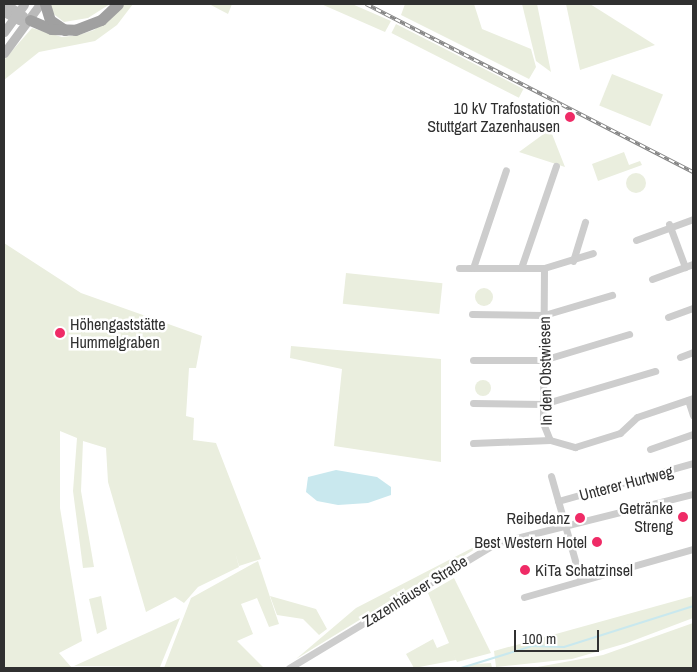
<!DOCTYPE html>
<html>
<head>
<meta charset="utf-8">
<style>
	body { margin:0 }
	#map { position:relative; width:697px; height:672px; overflow:hidden; background:#fff; font-family:"Archivo Narrow",sans-serif }
	div>[style] { position:absolute }
	.green>* { inset:0; background:#eaeede; transform-origin:0 0 }
	.round { border-radius:50% }
	.water>* { inset:0; background:#c9e8ee }
	.stream>* { height:2px; margin:-1px; padding:0 1px; transform-origin:1px; border-radius:1px; background:#c9e8ee }
	.minor>* { height:7px; margin:-3.5px; padding:0 3.5px; transform-origin:3.5px; border-radius:3.5px; background:#cdcdcd }
	.secondary>* { height:9px; margin:-4.5px; padding:0 4.5px; transform-origin:4.5px; border-radius:4.5px; background:#bababa }
	.trunk>* { height:11px; margin:-5.5px; padding:0 5.5px; transform-origin:5.5px; border-radius:5.5px; background:#a0a0a0 }
	.rail>* { height:4px; margin-top:-2px; transform-origin:0; background:repeating-linear-gradient(90deg,#fff 0 5.5px,#858585 0 11px); box-sizing:border-box; border-block:1px solid #858585 }
	.dots>* { width:14px; height:14px; translate:-50% -50%; box-sizing:border-box; border:2px solid #fff; border-radius:50% }
	span { translate:-50% -50%; white-space:nowrap; text-align:center; line-height:1.15; -webkit-text-stroke:5px #fff; paint-order:stroke }
	.poi-label { font-size:16px; color:#303030 }
	.right { translate:-100% -50%; text-align:right }
	.left { translate:0 -50%; text-align:left }
	.street-label { font-size:16px; color:#303030 }
	.frame { position:absolute; inset:0; border:5px solid #303030; pointer-events:none }
	.scale { position:absolute; left:514px; top:630px; width:85px; height:22px; box-sizing:border-box; border:2px solid #303030; border-top:0; padding-left:6px; font-size:15px; line-height:18px; white-space:nowrap; color:#303030; -webkit-text-stroke:4px #fff; paint-order:stroke }
</style>
</head>
<body>
<div id="map">
	<div class="green">
		<div style="clip-path:polygon(51px 4px,110px 4px,88px 18px,64px 22px,51px 12px)"></div>
		<div style="clip-path:polygon(123px 4px,133px 4px,117px 25px,95px 41px,39px 52px,4px 80px,4px 60px,32px 28px,62px 37px,79px 35px,94px 30px)"></div>
		<div style="clip-path:polygon(209px 4px,232px 4px,228px 14px)"></div>
		<div style="clip-path:polygon(321px 4px,352px 4px,391px 21px,385px 32px)"></div>
		<div style="clip-path:polygon(405px 4px,474px 4px,482px 29px,531px 49px,536px 67px,529px 79px,401px 15px)"></div>
		<div style="clip-path:polygon(522px 4px,537px 4px,551px 72px,536px 61px)"></div>
		<div style="clip-path:polygon(566px 4px,590px 4px,655px 45px,580px 70px)"></div>
		<div style="left:396px;top:24px;width:143px;height:10px;rotate:27deg"></div>
		<div style="left:612px;top:74px;width:55px;height:34px;rotate:22deg"></div>
		<div style="clip-path:polygon(545px 133px,552px 134px,565px 167px,519px 152px)"></div>
		<div style="clip-path:polygon(624px 152px,629px 165px,640px 161px,642px 165px,598px 181px,592px 164px)"></div>
		<div class="round" style="left:626px;top:173px;width:20px;height:20px"></div>
		<div style="clip-path:polygon(4px 243px,81px 293px,202px 336px,196px 368px,189px 368px,186px 416px,194px 418px,193px 440px,216px 443px,261px 559px,239px 566px,235px 552px,239px 567px,198px 587px,184px 603px,175px 597px,146px 612px,108px 482px,106px 448px,83px 441px,81px 491px,94px 567px,83px 568px,73px 491px,77px 438px,60px 431px,60px 508px,82px 641px,59px 653px,72px 668px,4px 668px)"></div>
		<div style="left:346px;top:273px;width:97px;height:31px;rotate:6deg"></div>
		<div class="round" style="left:475px;top:288px;width:18px;height:18px"></div>
		<div style="clip-path:polygon(291px 346px,441px 359px,441px 462px,334px 446px,342px 369px,290px 358px)"></div>
		<div class="round" style="left:475px;top:380px;width:16px;height:16px"></div>
		<div style="clip-path:polygon(478px 545px,480px 546px,296px 659px,356px 608px)"></div>
		<div style="clip-path:polygon(258px 561px,279px 624px,269px 627px,257px 598px,241px 604px,253px 634px,237px 641px,264px 668px,164px 668px,191px 598px)"></div>
		<div style="clip-path:polygon(454px 578px,491px 653px,457px 662px,452px 651px,456px 660px,414px 668px,406px 654px,433px 639px,437px 648px,449px 643px,428px 593px)"></div>
		<div style="clip-path:polygon(101px 596px,107px 629px,97px 634px,89px 599px)"></div>
		<div style="clip-path:polygon(270px 596px,316px 609px,327px 629px,319px 635px,303px 619px,277px 615px)"></div>
		<div style="clip-path:polygon(693px 596px,693px 618px,627px 643px,572px 659px,496px 667px,494px 651px)"></div>
		<div style="clip-path:polygon(180px 618px,160px 667px,74px 666px)"></div>
		<div style="clip-path:polygon(693px 623px,693px 668px,532px 668px,603px 655px)"></div>
		<div style="clip-path:polygon(491px 663px,492px 668px,464px 668px,475px 664px)"></div>
	</div>
	<div class="water">
		<div style="clip-path:polygon(336px 470px,377px 477px,391px 487px,391px 495px,368px 503px,338px 505px,317px 501px,306px 492px,308px 477px)"></div>
	</div>
	<div class="stream">
		<div style="left:461px;top:668px;width:74px;rotate:-17.2deg"></div>
		<div style="left:532px;top:646px;width:32px;rotate:2deg"></div>
		<div style="left:564px;top:647px;width:135px;rotate:-17.6deg"></div>
	</div>
	<div class="minor">
		<div style="left:669px;top:224px;width:46px;rotate:69.6deg"></div>
		<div style="left:636px;top:240px;width:61px;rotate:-20.2deg"></div>
		<div style="left:573px;top:261px;width:41px;rotate:-72.9deg"></div>
		<div style="left:459px;top:268px;width:85px"></div>
		<div style="left:544px;top:268px;width:51px;rotate:-17deg"></div>
		<div style="left:473px;top:268px;width:103px;rotate:-71.4deg"></div>
		<div style="left:521px;top:268px;width:108px;rotate:-71.1deg"></div>
		<div style="left:544px;top:268px;width:155px;rotate:90.4deg"></div>
		<div style="left:543px;top:423px;width:18px;rotate:68deg"></div>
		<div style="left:550px;top:440px;width:26px;rotate:16deg"></div>
		<div style="left:575px;top:447px;width:47px;rotate:-17.3deg"></div>
		<div style="left:620px;top:433px;width:23px;rotate:-43deg"></div>
		<div style="left:637px;top:417px;width:59px;rotate:-18.7deg"></div>
		<div style="left:652px;top:279px;width:44px;rotate:-20.1deg"></div>
		<div style="left:472px;top:314px;width:72px;rotate:0.8deg"></div>
		<div style="left:544px;top:315px;width:71px;rotate:-16.4deg"></div>
		<div style="left:668px;top:317px;width:27px;rotate:-20deg"></div>
		<div style="left:680px;top:357px;width:14px;rotate:-21deg"></div>
		<div style="left:473px;top:360px;width:70px"></div>
		<div style="left:543px;top:360px;width:90px;rotate:-16.8deg"></div>
		<div style="left:688px;top:400px;width:16px;rotate:72deg"></div>
		<div style="left:473px;top:403px;width:70px;rotate:0.8deg"></div>
		<div style="left:543px;top:404px;width:117px;rotate:-16.4deg"></div>
		<div style="left:473px;top:443px;width:77px;rotate:-2.2deg"></div>
		<div style="left:650px;top:449px;width:46px;rotate:-19.2deg"></div>
		<div style="left:551px;top:476px;width:106px;rotate:74.1deg"></div>
		<div style="left:558px;top:501px;width:140px;rotate:-15.7deg"></div>
		<div style="left:524px;top:597px;width:176px;rotate:-15.9deg"></div>
		<div style="left:289px;top:668px;width:242px;rotate:-31.1deg"></div>
		<div style="left:496px;top:543px;width:203px;rotate:-14deg"></div>
	</div>
	<div class="secondary">
		<div style="left:6px;top:4px;width:21px;rotate:35deg"></div>
		<div style="left:4px;top:12px;width:17px;rotate:28deg"></div>
		<div style="left:4px;top:32px;width:34px;rotate:-54deg"></div>
		<div style="left:4px;top:53px;width:61px;rotate:-53.7deg"></div>
	</div>
	<div class="trunk">
		<div style="left:45px;top:4px;width:17px;rotate:73deg"></div>
		<div style="left:50px;top:20px;width:18px;rotate:34deg"></div>
		<div style="left:30px;top:20px;width:23px;rotate:23deg"></div>
		<div style="left:51px;top:29px;width:24px;rotate:2deg"></div>
		<div style="left:75px;top:30px;width:28px;rotate:-21deg"></div>
		<div style="left:101px;top:20px;width:23px;rotate:-43deg"></div>
	</div>
	<div class="rail">
		<div style="left:366px;top:4px;width:368px;rotate:27.2deg"></div>
	</div>
	<div class="dots">
		<div style="left:570px;top:117px;background:#ef2b66"></div>
		<div style="left:60px;top:333px;background:#ef2b66"></div>
		<div style="left:683px;top:517px;background:#ef2b66"></div>
		<div style="left:580px;top:518px;background:#ef2b66"></div>
		<div style="left:597px;top:542px;background:#ef2b66"></div>
		<div style="left:525px;top:570px;background:#ef2b66"></div>
	</div>
	<div class="poi-label">
		<span class="right" style="left:560px;top:117px">10 kV Trafostation<br>Stuttgart Zazenhausen</span>
		<span class="left" style="left:70px;top:333px">Höhengaststätte<br>Hummelgraben</span>
		<span class="right" style="left:673px;top:517px">Getränke<br>Streng</span>
		<span class="right" style="left:570px;top:518px">Reibedanz</span>
		<span class="right" style="left:587px;top:542px">Best Western Hotel</span>
		<span class="left" style="left:535px;top:570px">KiTa Schatzinsel</span>
	</div>
	<div class="street-label">
		<span style="left:545px;top:371px;rotate:-91deg">In den Obstwiesen</span>
		<span style="left:626px;top:483px;rotate:-15deg">Unterer Hurtweg</span>
		<span style="left:415px;top:591px;rotate:-32deg">Zazenhäuser Straße</span>
	</div>
	<div class="frame"></div>
	<div class="scale">100 m</div>
</div>
</body>
</html>
